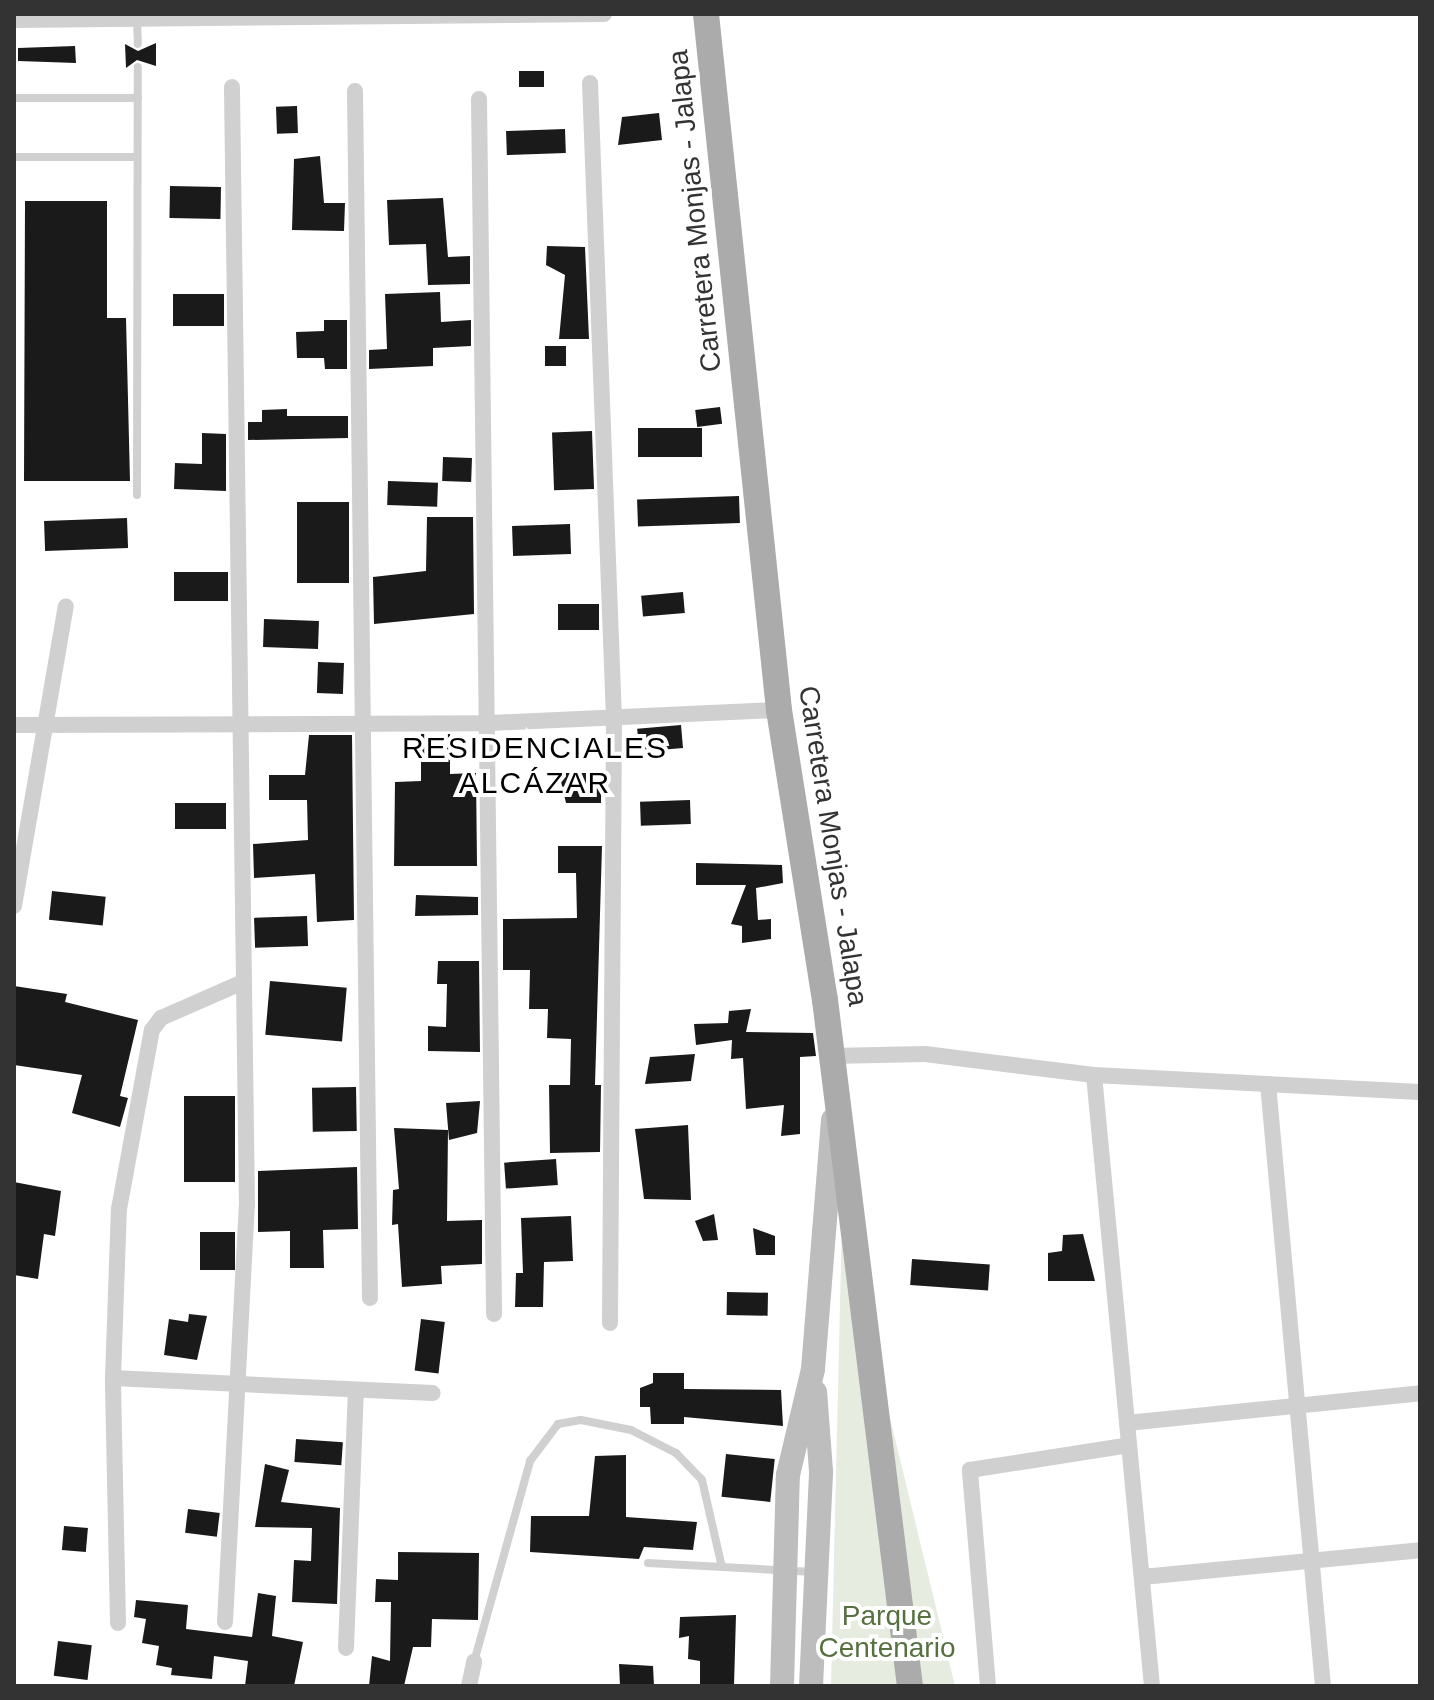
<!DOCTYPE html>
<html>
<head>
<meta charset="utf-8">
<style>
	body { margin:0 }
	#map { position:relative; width:1434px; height:1700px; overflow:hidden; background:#fff; font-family:Arial,sans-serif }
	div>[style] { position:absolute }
	.green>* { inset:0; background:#e6ecdf }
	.building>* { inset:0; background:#1a1a1a; transform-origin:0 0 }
	.lane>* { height:8px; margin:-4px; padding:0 4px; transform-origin:4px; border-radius:4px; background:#d0d0d0 }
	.street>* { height:16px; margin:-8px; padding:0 8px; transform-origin:8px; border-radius:8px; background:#d0d0d0 }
	.secondary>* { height:24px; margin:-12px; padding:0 12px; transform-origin:12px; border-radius:12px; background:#bdbdbd }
	.primary>* { height:26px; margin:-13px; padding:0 13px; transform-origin:13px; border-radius:13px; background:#ababab }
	span { translate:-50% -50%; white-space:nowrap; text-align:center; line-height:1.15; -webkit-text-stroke:8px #fff; paint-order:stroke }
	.street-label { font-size:28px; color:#333 }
	.park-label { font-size:28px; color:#56703f }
	.neighbourhood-label { font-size:30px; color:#000; letter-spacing:2px }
	.frame { position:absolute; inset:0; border:16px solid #333; pointer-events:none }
</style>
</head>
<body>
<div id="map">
	<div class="green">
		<div style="clip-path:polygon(842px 1220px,955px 1686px,831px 1686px)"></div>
	</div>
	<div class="building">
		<div style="clip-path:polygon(156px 43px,156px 66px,137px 60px,126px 68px,125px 44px,138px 51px)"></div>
		<div style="clip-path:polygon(75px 46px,76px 63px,18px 61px,18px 48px)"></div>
		<div style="left:519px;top:71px;width:25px;height:16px"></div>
		<div style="left:297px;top:106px;width:27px;height:21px;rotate:88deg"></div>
		<div style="clip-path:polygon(659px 113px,662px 140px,618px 145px,622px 117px)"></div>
		<div style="left:565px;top:129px;width:24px;height:59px;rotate:88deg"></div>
		<div style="clip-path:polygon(320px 156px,324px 203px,345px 203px,344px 231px,292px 230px,294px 159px)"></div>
		<div style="left:170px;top:186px;width:51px;height:32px;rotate:1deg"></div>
		<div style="clip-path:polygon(443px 198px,448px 257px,470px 256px,470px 284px,428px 285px,426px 244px,389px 245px,387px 200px)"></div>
		<div style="clip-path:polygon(25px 201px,107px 201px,107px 318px,126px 318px,130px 481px,24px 481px)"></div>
		<div style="clip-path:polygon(547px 246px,585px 247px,589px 339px,559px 339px,565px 275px,546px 265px)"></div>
		<div style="clip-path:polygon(440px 292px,441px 322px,471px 320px,471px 346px,433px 348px,433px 366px,369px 369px,369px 350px,387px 349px,385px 294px)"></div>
		<div style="left:173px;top:294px;width:51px;height:32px"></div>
		<div style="clip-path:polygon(324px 320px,347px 320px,347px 369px,325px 369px,324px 358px,297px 358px,296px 332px,324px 331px)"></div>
		<div style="left:545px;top:346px;width:21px;height:20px"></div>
		<div style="left:720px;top:407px;width:17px;height:25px;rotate:83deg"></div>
		<div style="clip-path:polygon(287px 409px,287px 416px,348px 416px,348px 438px,248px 440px,248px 422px,262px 422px,262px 410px)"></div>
		<div style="left:702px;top:428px;width:29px;height:64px;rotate:90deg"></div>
		<div style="left:592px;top:431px;width:58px;height:40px;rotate:88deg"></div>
		<div style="clip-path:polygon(202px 433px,226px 434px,226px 491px,174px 489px,175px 463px,202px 464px)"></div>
		<div style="left:443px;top:457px;width:29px;height:24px;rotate:2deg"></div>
		<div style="left:388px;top:481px;width:50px;height:24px;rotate:2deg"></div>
		<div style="left:739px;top:496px;width:27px;height:102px;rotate:88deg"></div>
		<div style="left:297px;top:502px;width:52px;height:81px"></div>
		<div style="clip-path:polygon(427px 517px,473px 517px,474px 614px,374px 624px,373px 577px,426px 571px)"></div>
		<div style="left:127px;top:518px;width:30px;height:83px;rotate:88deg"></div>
		<div style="left:570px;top:524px;width:30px;height:58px;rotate:88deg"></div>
		<div style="left:174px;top:572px;width:54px;height:29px"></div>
		<div style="left:683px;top:592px;width:21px;height:42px;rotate:85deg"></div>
		<div style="left:558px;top:604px;width:41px;height:26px"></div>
		<div style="left:264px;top:619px;width:55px;height:28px;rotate:2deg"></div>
		<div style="left:318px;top:662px;width:26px;height:31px;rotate:2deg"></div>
		<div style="left:681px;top:725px;width:23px;height:44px;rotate:85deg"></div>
		<div style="clip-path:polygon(421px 734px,450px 734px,450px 774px,476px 773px,477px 866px,394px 866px,395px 782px,421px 781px)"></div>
		<div style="clip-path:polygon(309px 735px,352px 735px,354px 920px,317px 922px,315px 874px,254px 878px,253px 844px,308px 840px,307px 800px,269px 800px,269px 775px,305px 775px)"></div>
		<div style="clip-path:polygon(559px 773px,601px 773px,601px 803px,566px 803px)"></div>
		<div style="left:690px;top:800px;width:24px;height:50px;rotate:88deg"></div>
		<div style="left:226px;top:803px;width:26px;height:51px;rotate:90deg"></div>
		<div style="clip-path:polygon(558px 846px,602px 846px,595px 1085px,601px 1085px,600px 1152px,550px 1153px,549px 1085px,570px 1085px,571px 1039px,547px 1038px,548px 1009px,529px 1009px,530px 970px,503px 970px,503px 919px,577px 918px,576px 873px,558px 873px)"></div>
		<div style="clip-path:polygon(696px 863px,782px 865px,783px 883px,756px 888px,758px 920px,771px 919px,771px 939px,742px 943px,742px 926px,731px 924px,746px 885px,696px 885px)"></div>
		<div style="left:52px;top:891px;width:54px;height:29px;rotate:6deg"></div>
		<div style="clip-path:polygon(416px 895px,478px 897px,478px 915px,415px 916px)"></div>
		<div style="left:307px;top:916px;width:30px;height:53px;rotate:88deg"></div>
		<div style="clip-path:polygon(438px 961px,479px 961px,480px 1052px,428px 1051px,428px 1026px,446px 1027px,447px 984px,437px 984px)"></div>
		<div style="left:270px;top:981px;width:77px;height:54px;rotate:5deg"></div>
		<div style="clip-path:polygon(14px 986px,67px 994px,65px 1002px,138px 1020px,120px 1096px,128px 1098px,120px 1127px,72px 1113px,82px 1075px,14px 1065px)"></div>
		<div style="clip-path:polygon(751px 1009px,746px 1032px,813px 1033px,816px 1056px,800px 1057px,800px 1134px,781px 1136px,784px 1105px,746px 1109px,743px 1058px,731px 1059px,732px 1040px,696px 1045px,694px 1024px,728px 1023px,729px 1011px)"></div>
		<div style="clip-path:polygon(695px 1054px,691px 1081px,645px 1084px,650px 1057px)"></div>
		<div style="left:356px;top:1087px;width:44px;height:44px;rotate:89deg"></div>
		<div style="left:184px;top:1096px;width:51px;height:86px"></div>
		<div style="clip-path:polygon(480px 1101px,477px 1133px,449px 1140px,446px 1103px)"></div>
		<div style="clip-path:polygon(688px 1125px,691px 1200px,644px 1199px,635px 1129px)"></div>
		<div style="clip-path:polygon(394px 1128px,448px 1130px,447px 1221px,482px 1220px,482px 1264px,441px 1266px,442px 1284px,402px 1287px,398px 1224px,392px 1225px,393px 1190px,399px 1189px)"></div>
		<div style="left:556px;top:1159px;width:26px;height:52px;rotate:86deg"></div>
		<div style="clip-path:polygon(357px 1167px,358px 1229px,323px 1230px,324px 1268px,290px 1268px,290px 1231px,258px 1232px,258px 1171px)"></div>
		<div style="clip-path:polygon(14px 1182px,61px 1191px,55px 1236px,44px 1234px,38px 1279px,14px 1275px)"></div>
		<div style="clip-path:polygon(714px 1214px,718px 1240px,703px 1241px,695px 1221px)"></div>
		<div style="clip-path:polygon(571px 1216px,573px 1261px,544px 1262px,543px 1307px,515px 1307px,516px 1273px,523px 1273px,521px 1218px)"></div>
		<div style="clip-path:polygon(753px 1228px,775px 1236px,775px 1255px,756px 1255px)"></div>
		<div style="left:200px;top:1232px;width:35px;height:38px"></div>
		<div style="clip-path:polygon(1083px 1234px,1095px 1281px,1048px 1281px,1048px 1253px,1062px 1251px,1063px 1235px)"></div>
		<div style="left:912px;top:1259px;width:78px;height:26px;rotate:4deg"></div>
		<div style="left:727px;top:1292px;width:41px;height:23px;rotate:1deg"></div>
		<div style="clip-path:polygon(189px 1314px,207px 1316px,197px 1360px,164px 1355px,169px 1319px,188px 1322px)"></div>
		<div style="left:421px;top:1319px;width:24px;height:52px;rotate:7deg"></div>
		<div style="clip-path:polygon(653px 1373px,684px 1373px,684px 1389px,781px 1390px,783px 1426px,684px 1417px,684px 1424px,651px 1424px,650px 1407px,640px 1407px,640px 1388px,653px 1383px)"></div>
		<div style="left:296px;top:1439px;width:47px;height:23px;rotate:4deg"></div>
		<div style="left:726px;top:1454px;width:49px;height:43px;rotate:6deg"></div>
		<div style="clip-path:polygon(626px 1455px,626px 1517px,697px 1522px,693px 1550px,644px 1547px,639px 1559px,530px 1552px,531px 1516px,589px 1516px,595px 1456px)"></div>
		<div style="clip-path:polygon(265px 1464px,289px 1470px,281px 1502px,340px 1508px,337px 1604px,292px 1602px,294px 1560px,311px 1561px,312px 1528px,255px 1527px)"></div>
		<div style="left:188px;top:1509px;width:32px;height:24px;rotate:7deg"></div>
		<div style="left:64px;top:1526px;width:24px;height:24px;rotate:5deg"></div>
		<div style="clip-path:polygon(398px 1552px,479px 1553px,478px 1620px,432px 1619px,431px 1647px,413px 1647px,404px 1686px,369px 1686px,372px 1656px,390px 1661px,391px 1602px,375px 1602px,376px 1579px,398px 1580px)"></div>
		<div style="clip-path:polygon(258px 1593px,276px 1596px,272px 1636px,303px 1642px,294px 1686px,245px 1686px,248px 1661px,214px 1656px,212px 1679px,171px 1675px,172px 1668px,156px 1665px,159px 1646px,142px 1643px,146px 1619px,134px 1617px,136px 1600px,188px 1605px,186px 1629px,252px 1637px)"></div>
		<div style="clip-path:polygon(736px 1615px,734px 1686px,700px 1686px,700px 1661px,688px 1659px,689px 1636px,679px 1638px,680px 1617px)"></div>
		<div style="left:58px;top:1641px;width:34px;height:35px;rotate:7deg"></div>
		<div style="clip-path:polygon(619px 1664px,653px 1666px,654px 1686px,620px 1686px)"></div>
	</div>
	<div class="lane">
		<div style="left:137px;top:20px;width:24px;rotate:88deg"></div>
		<div style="left:14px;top:98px;width:124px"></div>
		<div style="left:14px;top:157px;width:123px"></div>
		<div style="left:137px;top:495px;width:428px;rotate:-89.9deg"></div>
		<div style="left:648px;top:1563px;width:166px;rotate:3.1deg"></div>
		<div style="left:474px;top:1662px;width:209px;rotate:-74.4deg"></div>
		<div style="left:530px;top:1461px;width:46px;rotate:-52.9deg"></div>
		<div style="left:558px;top:1424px;width:23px;rotate:-10deg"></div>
		<div style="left:581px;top:1420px;width:51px;rotate:11.3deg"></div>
		<div style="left:631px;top:1430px;width:51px;rotate:27.1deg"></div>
		<div style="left:676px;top:1453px;width:37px;rotate:46deg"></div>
		<div style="left:702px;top:1480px;width:89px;rotate:77.1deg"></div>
	</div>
	<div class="street">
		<div style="left:14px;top:20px;width:590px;rotate:-0.58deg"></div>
		<div style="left:590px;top:83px;width:635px;rotate:87.84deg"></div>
		<div style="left:614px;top:718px;width:605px;rotate:90.38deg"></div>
		<div style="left:355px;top:91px;width:1207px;rotate:89.29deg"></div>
		<div style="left:479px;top:99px;width:1215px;rotate:89.29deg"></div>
		<div style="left:14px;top:725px;width:476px;rotate:-0.2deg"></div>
		<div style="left:490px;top:723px;width:289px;rotate:-2.6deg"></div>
		<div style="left:14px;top:906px;width:304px;rotate:-80.2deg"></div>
		<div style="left:831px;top:1056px;width:94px;rotate:-1.2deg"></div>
		<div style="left:925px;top:1054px;width:170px;rotate:7.1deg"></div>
		<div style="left:1094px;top:1075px;width:326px;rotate:3deg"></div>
		<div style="left:1094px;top:1075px;width:614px;rotate:84.58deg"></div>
		<div style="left:1268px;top:1084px;width:605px;rotate:84.78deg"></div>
		<div style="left:113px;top:1378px;width:320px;rotate:2.7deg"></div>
		<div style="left:1127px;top:1423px;width:295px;rotate:-5.8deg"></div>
		<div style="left:1142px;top:1577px;width:279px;rotate:-5.5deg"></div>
		<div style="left:225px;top:1622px;width:417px;rotate:-87deg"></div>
		<div style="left:247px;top:1206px;width:1119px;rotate:-90.77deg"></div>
		<div style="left:118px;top:1623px;width:245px;rotate:-91.2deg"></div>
		<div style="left:113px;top:1378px;width:169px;rotate:-88deg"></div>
		<div style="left:119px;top:1209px;width:182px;rotate:-79.6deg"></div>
		<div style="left:152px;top:1030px;width:15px;rotate:-53deg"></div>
		<div style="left:161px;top:1018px;width:90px;rotate:-23.7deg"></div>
		<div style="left:346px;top:1648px;width:256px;rotate:-87.8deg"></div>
		<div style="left:469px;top:1686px;width:25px;rotate:-78deg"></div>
		<div style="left:988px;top:1686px;width:217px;rotate:-94.8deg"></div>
		<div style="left:970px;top:1470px;width:161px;rotate:-8.9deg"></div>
	</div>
	<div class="secondary">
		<div style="left:782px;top:1686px;width:211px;rotate:-88.4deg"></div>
		<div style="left:788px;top:1475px;width:109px;rotate:-76.7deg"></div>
		<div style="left:813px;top:1369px;width:250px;rotate:-85.4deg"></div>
		<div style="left:811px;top:1686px;width:215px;rotate:-87.3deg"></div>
		<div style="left:821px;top:1471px;width:79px;rotate:-94.3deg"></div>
	</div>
	<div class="primary">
		<div style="left:706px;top:14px;width:700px;rotate:84.01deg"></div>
		<div style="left:779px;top:710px;width:294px;rotate:81deg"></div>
		<div style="left:825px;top:1000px;width:691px;rotate:82.94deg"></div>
	</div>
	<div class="street-label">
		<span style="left:695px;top:211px;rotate:-96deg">Carretera Monjas - Jalapa</span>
		<span style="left:833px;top:846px;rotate:81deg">Carretera Monjas - Jalapa</span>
	</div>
	<div class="park-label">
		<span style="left:887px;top:1632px">Parque<br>Centenario</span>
	</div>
	<div class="neighbourhood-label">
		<span style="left:535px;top:765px">RESIDENCIALES<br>ALCÁZAR</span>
	</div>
	<div class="frame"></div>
</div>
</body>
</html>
